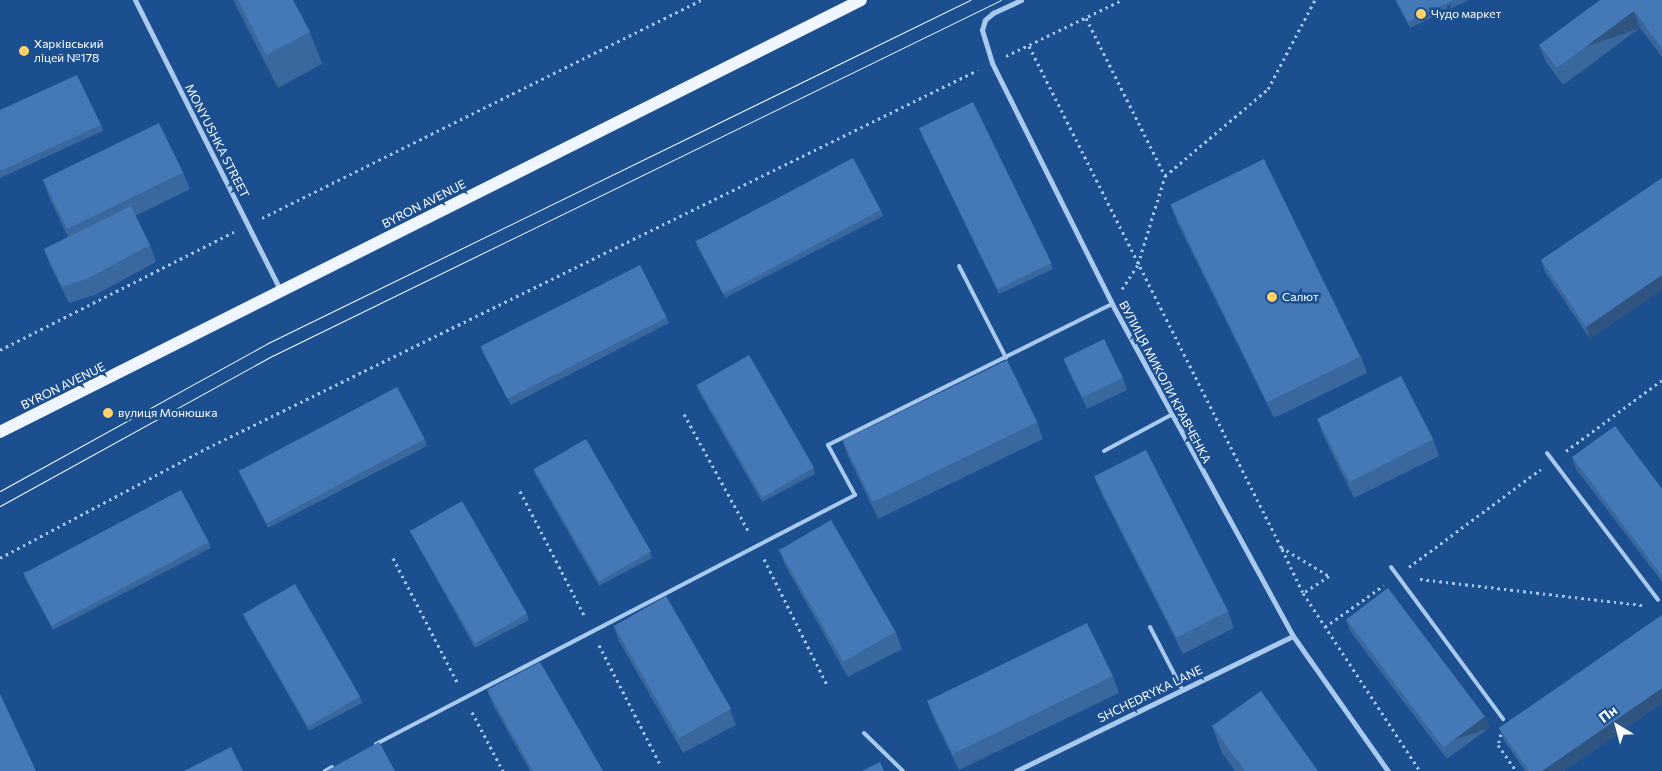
<!DOCTYPE html>
<html>
<head>
<meta charset="utf-8">
<style>
	body { margin:0 }
	#map { position:relative; width:1662px; height:771px; overflow:hidden; background:#1b4f8f; font-family:Commissioner,sans-serif }
	div>[style] { position:absolute }
	.path>* { height:3px; margin-top:-1.5px; transform-origin:0; background:repeating-linear-gradient(90deg,#a9c9ee 0 2.5px,transparent 0 6.5px) }
	.service>* { height:4px; margin:-2px; padding:0 2px; transform-origin:2px; border-radius:2px; background:#a9c9ee }
	.minor>* { height:5px; margin:-2.5px; padding:0 2.5px; transform-origin:2.5px; border-radius:2.5px; background:#a9c9ee }
	.primary>* { height:12px; margin:-6px; padding:0 6px; transform-origin:6px; border-radius:6px; background:#f0f6ff }
	.tram>* { height:1px; margin:-0.5px; padding:0 0.5px; transform-origin:0.5px; border-radius:0.5px; background:#fff }
	.wall>* { inset:0; background:#3a679d }
	.shaded-wall>* { inset:0; background:#305480; transform-origin:0 0 }
	.building>* { inset:0; background:#4478b7; transform-origin:0 0 }
	.dots>* { width:14px; height:14px; translate:-50% -50%; box-sizing:border-box; border:2px solid #1b4f8f; border-radius:50% }
	span { translate:-50% -50%; white-space:nowrap; text-align:center; line-height:1.15; -webkit-text-stroke:5px #1b4f8f; paint-order:stroke }
	.poi-label { font-size:12px; color:#fff }
	.left { translate:0 -50%; text-align:left }
	.street-label { font-size:12px; color:#fff }
	.north { position:absolute; left:1592px; top:701px; width:50px; height:50px; -webkit-text-stroke:4px #1b4f8f; paint-order:stroke; rotate:323deg; font-size:14px; font-weight:700; line-height:20px; text-align:center; color:#fff }
	.north::after { content:''; display:block; margin:auto; width:18px; height:22px; background:#fff; clip-path:polygon(50% 0,100% 100%,50% 72%,0 100%) }
</style>
</head>
<body>
<div id="map">
	<div class="path">
		<div style="left:1086px;top:18px;width:177px;rotate:63.4deg"></div>
		<div style="left:1029px;top:46px;width:561px;rotate:63.3deg"></div>
		<div style="left:1281px;top:547px;width:56px;rotate:31.1deg"></div>
		<div style="left:1329px;top:576px;width:31px;rotate:147deg"></div>
		<div style="left:1006px;top:56px;width:129px;rotate:-25.8deg"></div>
		<div style="left:262px;top:218px;width:490px;rotate:-26.4deg"></div>
		<div style="left:1122px;top:289px;width:30px;rotate:-57deg"></div>
		<div style="left:1138px;top:264px;width:92px;rotate:-72.9deg"></div>
		<div style="left:1165px;top:176px;width:135px;rotate:-40.2deg"></div>
		<div style="left:1268px;top:89px;width:101px;rotate:-62.2deg"></div>
		<div style="left:0;top:350px;width:262px;rotate:-26.8deg"></div>
		<div style="left:684px;top:414px;width:135px;rotate:61.2deg"></div>
		<div style="left:1566px;top:451px;width:119px;rotate:-36.5deg"></div>
		<div style="left:520px;top:491px;width:142px;rotate:62.7deg"></div>
		<div style="left:1282px;top:549px;width:49px;rotate:64.5deg"></div>
		<div style="left:1303px;top:593px;width:213px;rotate:56.7deg"></div>
		<div style="left:0;top:558px;width:228px;rotate:-28deg"></div>
		<div style="left:201px;top:451px;width:865px;rotate:-26.12deg"></div>
		<div style="left:393px;top:558px;width:142px;rotate:62.7deg"></div>
		<div style="left:764px;top:559px;width:143px;rotate:63.4deg"></div>
		<div style="left:1409px;top:567px;width:164px;rotate:-36.6deg"></div>
		<div style="left:1420px;top:579px;width:224px;rotate:6.7deg"></div>
		<div style="left:1325px;top:627px;width:72px;rotate:-35.4deg"></div>
		<div style="left:599px;top:645px;width:134px;rotate:62.9deg"></div>
		<div style="left:472px;top:712px;width:67px;rotate:62.3deg"></div>
		<div style="left:1501px;top:734px;width:11px;rotate:105deg"></div>
		<div style="left:1498px;top:745px;width:32px;rotate:55deg"></div>
	</div>
	<div class="service">
		<div style="left:959px;top:266px;width:103px;rotate:62.9deg"></div>
		<div style="left:1104px;top:451px;width:76px;rotate:-28.2deg"></div>
		<div style="left:1547px;top:453px;width:184px;rotate:52.9deg"></div>
		<div style="left:1391px;top:567px;width:189px;rotate:53.6deg"></div>
		<div style="left:1150px;top:627px;width:70px;rotate:62.7deg"></div>
		<div style="left:864px;top:733px;width:54px;rotate:44.3deg"></div>
		<div style="left:376px;top:744px;width:540px;rotate:-27.47deg"></div>
		<div style="left:855px;top:495px;width:57px;rotate:-118.4deg"></div>
		<div style="left:828px;top:445px;width:317px;rotate:-26.4deg"></div>
		<div style="left:325px;top:771px;width:8px;rotate:-30deg"></div>
	</div>
	<div class="minor">
		<div style="left:135px;top:0;width:324px;rotate:63.4deg"></div>
		<div style="left:1021px;top:0;width:31px;rotate:155deg"></div>
		<div style="left:993px;top:13px;width:11px;rotate:139deg"></div>
		<div style="left:985px;top:20px;width:10px;rotate:107deg"></div>
		<div style="left:982px;top:30px;width:34px;rotate:73deg"></div>
		<div style="left:992px;top:63px;width:269px;rotate:63.5deg"></div>
		<div style="left:1112px;top:304px;width:378px;rotate:61.4deg"></div>
		<div style="left:1293px;top:636px;width:165px;rotate:54.9deg"></div>
		<div style="left:1016px;top:771px;width:308px;rotate:-26deg"></div>
	</div>
	<div class="primary">
		<div style="left:0;top:432px;width:963px;rotate:-26.64deg"></div>
	</div>
	<div class="tram">
		<div style="left:0;top:491px;width:304px;rotate:-28.9deg"></div>
		<div style="left:266px;top:344px;width:784px;rotate:-26.04deg"></div>
		<div style="left:0;top:506px;width:311px;rotate:-28.9deg"></div>
		<div style="left:272px;top:356px;width:811px;rotate:-26.03deg"></div>
	</div>
	<div class="wall">
		<div style="clip-path:polygon(233px 0,293px 0,310px 32px,322px 64px,278px 88px)"></div>
		<div style="clip-path:polygon(1395px 0,1469px 0,1410px 28px)"></div>
		<div style="clip-path:polygon(1662px 0,1662px 57px,1640px 28px,1563px 85px,1546px 62px,1539px 45px)"></div>
		<div style="clip-path:polygon(0 110px,101px 125px,103px 131px,0 178px)"></div>
		<div style="clip-path:polygon(918px 127px,1051px 263px,1053px 269px,999px 294px,921px 133px)"></div>
		<div style="clip-path:polygon(183px 172px,190px 189px,135px 216px,150px 245px,156px 262px,95px 295px,69px 303px,50px 265px,44px 249px,68px 237px,49px 197px,43px 180px)"></div>
		<div style="clip-path:polygon(1662px 178px,1590px 339px,1545px 272px,1541px 260px)"></div>
		<div style="clip-path:polygon(1171px 205px,1361px 356px,1367px 373px,1274px 418px,1177px 222px)"></div>
		<div style="clip-path:polygon(881px 210px,883px 216px,725px 298px,697px 246px,695px 240px)"></div>
		<div style="clip-path:polygon(667px 317px,669px 323px,511px 405px,483px 353px,481px 347px)"></div>
		<div style="clip-path:polygon(1064px 359px,1123px 378px,1127px 390px,1087px 409px,1068px 370px)"></div>
		<div style="clip-path:polygon(696px 384px,813px 468px,815px 474px,762px 502px,698px 390px)"></div>
		<div style="clip-path:polygon(1317px 418px,1433px 439px,1439px 456px,1354px 498px,1323px 435px)"></div>
		<div style="clip-path:polygon(1037px 422px,1043px 439px,878px 519px,848px 456px,842px 440px)"></div>
		<div style="clip-path:polygon(425px 439px,427px 446px,268px 528px,241px 476px,238px 470px)"></div>
		<div style="clip-path:polygon(1572px 457px,1662px 489px,1662px 582px,1576px 469px)"></div>
		<div style="clip-path:polygon(533px 468px,650px 552px,652px 558px,599px 586px,535px 474px)"></div>
		<div style="clip-path:polygon(1094px 476px,1228px 611px,1234px 628px,1183px 654px,1101px 493px)"></div>
		<div style="clip-path:polygon(409px 529px,527px 614px,529px 620px,475px 648px,412px 535px)"></div>
		<div style="clip-path:polygon(209px 542px,211px 548px,53px 630px,25px 578px,23px 572px)"></div>
		<div style="clip-path:polygon(778px 548px,896px 632px,902px 649px,848px 677px,785px 565px)"></div>
		<div style="clip-path:polygon(243px 613px,360px 697px,362px 703px,309px 731px,245px 619px)"></div>
		<div style="clip-path:polygon(1662px 615px,1662px 703px,1564px 771px,1525px 771px,1504px 740px,1499px 728px)"></div>
		<div style="clip-path:polygon(1346px 619px,1485px 716px,1489px 728px,1447px 759px,1350px 631px)"></div>
		<div style="clip-path:polygon(613px 624px,730px 709px,736px 725px,683px 753px,619px 641px)"></div>
		<div style="clip-path:polygon(1113px 676px,1119px 693px,959px 770px,933px 717px,927px 700px)"></div>
		<div style="clip-path:polygon(487px 690px,603px 771px,530px 771px,494px 707px)"></div>
		<div style="clip-path:polygon(1212px 726px,1318px 771px,1235px 771px,1222px 753px)"></div>
	</div>
	<div class="shaded-wall">
		<div style="left:1634px;top:11px;width:18px;height:96px;rotate:71deg"></div>
		<div style="clip-path:polygon(1662px 275px,1662px 290px,1590px 339px,1586px 327px)"></div>
		<div style="clip-path:polygon(1662px 688px,1662px 703px,1564px 771px,1542px 771px)"></div>
		<div style="left:1485px;top:716px;width:13px;height:52px;rotate:72deg"></div>
	</div>
	<div class="building">
		<div style="clip-path:polygon(238px 0,293px 0,310px 32px,266px 55px)"></div>
		<div style="clip-path:polygon(1396px 0,1454px 0,1408px 22px)"></div>
		<div style="clip-path:polygon(1600px 0,1662px 0,1662px 48px,1634px 11px,1557px 68px,1539px 45px)"></div>
		<div style="clip-path:polygon(77px 75px,101px 125px,0 171px,0 110px)"></div>
		<div style="left:973px;top:102px;width:179px;height:60px;rotate:64deg"></div>
		<div style="left:159px;top:123px;width:55px;height:129px;rotate:64deg"></div>
		<div style="left:853px;top:158px;width:59px;height:178px;rotate:62deg"></div>
		<div style="left:1264px;top:159px;width:220px;height:104px;rotate:64deg"></div>
		<div style="clip-path:polygon(1662px 178px,1662px 275px,1586px 327px,1541px 260px)"></div>
		<div style="clip-path:polygon(131px 206px,150px 245px,89px 278px,62px 287px,44px 249px)"></div>
		<div style="left:640px;top:265px;width:59px;height:179px;rotate:63deg"></div>
		<div style="left:1104px;top:339px;width:43px;height:45px;rotate:64deg"></div>
		<div style="left:749px;top:355px;width:130px;height:60px;rotate:60deg"></div>
		<div style="left:1007px;top:360px;width:69px;height:183px;rotate:64deg"></div>
		<div style="left:1401px;top:376px;width:71px;height:94px;rotate:63deg"></div>
		<div style="left:397px;top:387px;width:59px;height:179px;rotate:62deg"></div>
		<div style="clip-path:polygon(1615px 426px,1662px 489px,1662px 576px,1572px 457px)"></div>
		<div style="left:586px;top:439px;width:130px;height:60px;rotate:60deg"></div>
		<div style="left:1146px;top:450px;width:181px;height:58px;rotate:63deg"></div>
		<div style="left:181px;top:490px;width:59px;height:178px;rotate:62deg"></div>
		<div style="left:462px;top:501px;width:130px;height:60px;rotate:60deg"></div>
		<div style="left:831px;top:520px;width:129px;height:60px;rotate:60deg"></div>
		<div style="left:295px;top:584px;width:130px;height:60px;rotate:60deg"></div>
		<div style="left:1388px;top:588px;width:161px;height:52px;rotate:53deg"></div>
		<div style="left:666px;top:596px;width:130px;height:60px;rotate:60deg"></div>
		<div style="clip-path:polygon(1662px 615px,1662px 688px,1542px 771px,1529px 771px,1499px 728px)"></div>
		<div style="left:1087px;top:623px;width:59px;height:178px;rotate:64deg"></div>
		<div style="clip-path:polygon(540px 662px,603px 771px,533px 771px,487px 690px)"></div>
		<div style="clip-path:polygon(1261px 691px,1318px 771px,1245px 771px,1212px 726px)"></div>
		<div style="clip-path:polygon(0 694px,36px 771px,0 771px)"></div>
		<div style="clip-path:polygon(379px 742px,395px 771px,326px 771px)"></div>
		<div style="clip-path:polygon(231px 747px,243px 771px,184px 771px)"></div>
		<div style="clip-path:polygon(880px 762px,884px 771px,862px 771px)"></div>
	</div>
	<div class="dots">
		<div style="left:1421px;top:14px;background:#ffd166"></div>
		<div style="left:24px;top:51px;background:#ffd166"></div>
		<div style="left:1272px;top:297px;background:#ffd166"></div>
		<div style="left:108px;top:413px;background:#ffd166"></div>
	</div>
	<div class="poi-label">
		<span class="left" style="left:1431px;top:14px">Чудо маркет</span>
		<span class="left" style="left:34px;top:51px">Харківський<br>ліцей №178</span>
		<span class="left" style="left:1282px;top:297px">Салют</span>
		<span class="left" style="left:118px;top:413px">вулиця Монюшка</span>
	</div>
	<div class="street-label">
		<span style="left:217px;top:141px;rotate:63deg">MONYUSHKA STREET</span>
		<span style="left:424px;top:204px;rotate:-27deg">BYRON AVENUE</span>
		<span style="left:1165px;top:382px;rotate:62deg">ВУЛИЦЯ МИКОЛИ КРАВЧЕНКА</span>
		<span style="left:63px;top:386px;rotate:-26deg">BYRON AVENUE</span>
		<span style="left:1150px;top:694px;rotate:-26deg">SHCHEDRYKA LANE</span>
	</div>
	<div class="north">Пн</div>
</div>
</body>
</html>
